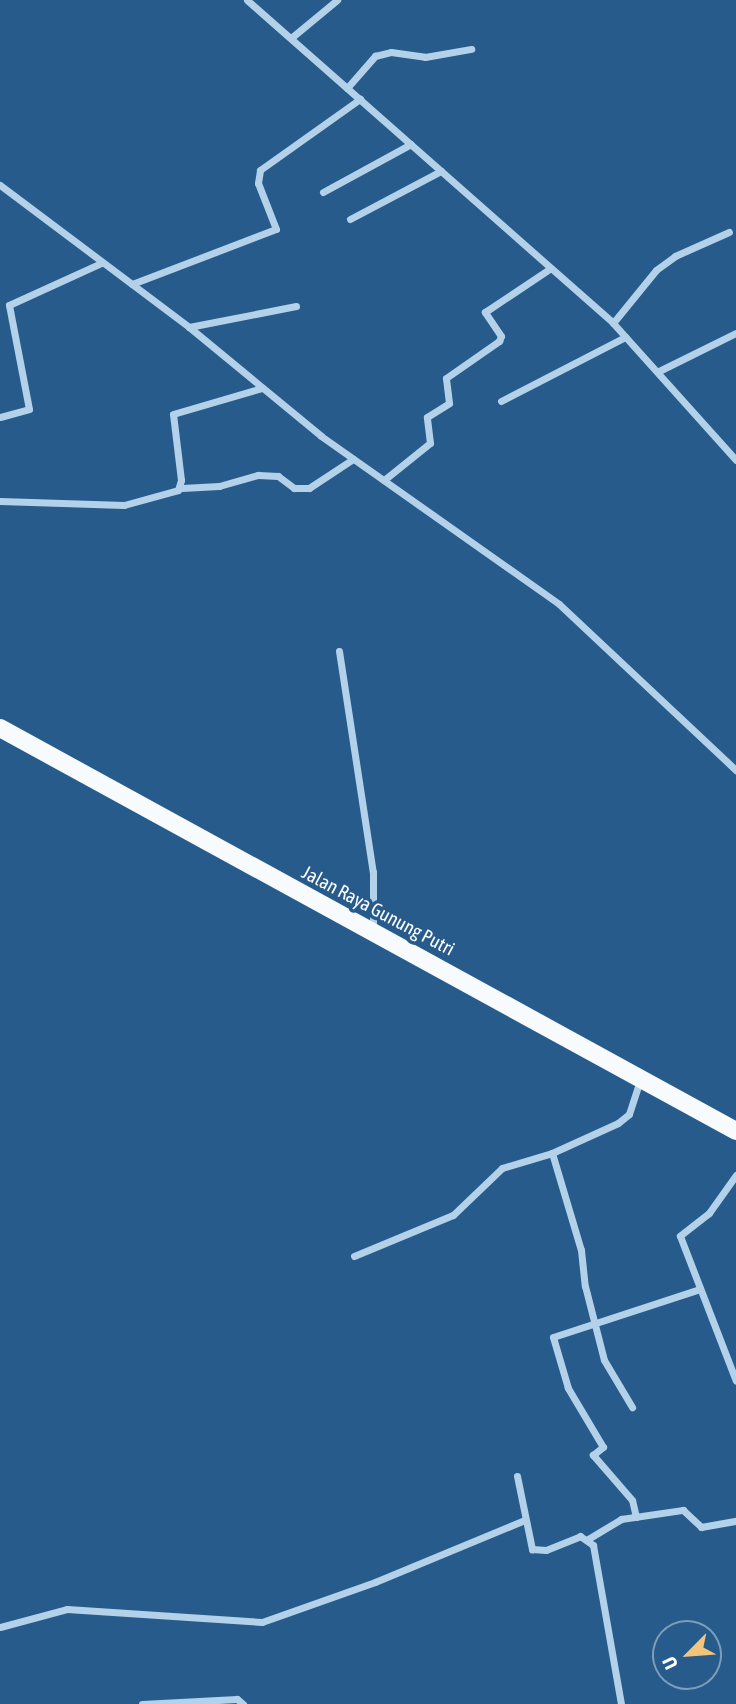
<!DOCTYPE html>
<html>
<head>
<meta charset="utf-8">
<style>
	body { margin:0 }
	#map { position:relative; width:736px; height:1704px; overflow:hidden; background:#275b8b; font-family:"Asap Condensed",sans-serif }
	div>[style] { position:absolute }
	.street>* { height:7px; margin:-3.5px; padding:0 3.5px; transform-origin:3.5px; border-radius:3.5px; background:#b4d1ea }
	.primary>* { height:18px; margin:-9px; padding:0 9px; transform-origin:9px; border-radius:9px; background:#f8fbfe }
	span { translate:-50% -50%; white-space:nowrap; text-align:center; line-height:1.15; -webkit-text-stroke:7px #275b8b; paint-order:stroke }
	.street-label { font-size:19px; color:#fff }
	.north { position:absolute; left:652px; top:1620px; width:70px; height:70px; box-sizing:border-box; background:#275b8b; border:2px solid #7d9db9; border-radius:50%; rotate:245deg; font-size:19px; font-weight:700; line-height:28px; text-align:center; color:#fff }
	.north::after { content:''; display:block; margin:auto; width:24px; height:32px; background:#f2c57a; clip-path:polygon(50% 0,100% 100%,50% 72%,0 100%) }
</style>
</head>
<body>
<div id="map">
	<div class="street">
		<div style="left:247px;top:0;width:488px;rotate:41.4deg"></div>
		<div style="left:613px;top:323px;width:184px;rotate:48.1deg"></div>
		<div style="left:291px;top:38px;width:60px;rotate:-39.6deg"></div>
		<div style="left:347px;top:88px;width:43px;rotate:-48.8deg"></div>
		<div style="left:375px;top:56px;width:16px;rotate:-14deg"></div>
		<div style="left:391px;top:52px;width:34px;rotate:8deg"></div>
		<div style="left:425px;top:57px;width:47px;rotate:-9.9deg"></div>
		<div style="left:0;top:185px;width:236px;rotate:36.9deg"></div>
		<div style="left:189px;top:327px;width:171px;rotate:39.5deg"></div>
		<div style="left:321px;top:436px;width:291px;rotate:35.2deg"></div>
		<div style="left:559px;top:604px;width:243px;rotate:43.2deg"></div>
		<div style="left:323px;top:192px;width:100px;rotate:-28.6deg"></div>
		<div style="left:350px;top:219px;width:103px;rotate:-27.8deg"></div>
		<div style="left:132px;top:284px;width:154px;rotate:-20.9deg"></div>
		<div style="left:276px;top:229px;width:49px;rotate:-111.4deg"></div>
		<div style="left:258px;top:183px;width:13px;rotate:-81deg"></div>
		<div style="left:260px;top:170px;width:123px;rotate:-35.4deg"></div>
		<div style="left:613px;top:323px;width:68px;rotate:-50.9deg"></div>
		<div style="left:656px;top:270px;width:24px;rotate:-36deg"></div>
		<div style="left:675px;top:256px;width:59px;rotate:-24deg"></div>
		<div style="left:189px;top:327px;width:109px;rotate:-11.1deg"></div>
		<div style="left:659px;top:371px;width:86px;rotate:-26.3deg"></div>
		<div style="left:501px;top:401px;width:140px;rotate:-27.3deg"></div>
		<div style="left:0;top:417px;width:30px;rotate:-15deg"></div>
		<div style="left:29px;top:409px;width:106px;rotate:-100.9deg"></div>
		<div style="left:9px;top:305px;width:101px;rotate:-24.5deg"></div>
		<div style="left:384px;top:480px;width:59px;rotate:-38.8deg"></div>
		<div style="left:430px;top:443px;width:26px;rotate:-97deg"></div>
		<div style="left:427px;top:417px;width:26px;rotate:-32deg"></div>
		<div style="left:449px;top:403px;width:25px;rotate:-97deg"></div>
		<div style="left:446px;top:378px;width:65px;rotate:-34.9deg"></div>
		<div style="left:499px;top:341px;width:5px;rotate:-68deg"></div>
		<div style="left:501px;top:336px;width:29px;rotate:-124deg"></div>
		<div style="left:485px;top:312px;width:79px;rotate:-33.7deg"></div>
		<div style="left:182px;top:488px;width:37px;rotate:-3deg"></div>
		<div style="left:219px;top:486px;width:41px;rotate:-15.8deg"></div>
		<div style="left:258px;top:475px;width:20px;rotate:3deg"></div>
		<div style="left:278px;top:476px;width:20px;rotate:37deg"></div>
		<div style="left:294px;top:488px;width:15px"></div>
		<div style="left:309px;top:488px;width:53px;rotate:-33.4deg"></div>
		<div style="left:0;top:501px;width:124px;rotate:1.8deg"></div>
		<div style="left:124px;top:505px;width:56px;rotate:-15.5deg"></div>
		<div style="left:178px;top:490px;width:10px;rotate:-73deg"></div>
		<div style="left:181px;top:480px;width:66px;rotate:-96.9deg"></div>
		<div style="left:173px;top:414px;width:93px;rotate:-16.3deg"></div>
		<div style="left:339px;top:651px;width:224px;rotate:81.3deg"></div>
		<div style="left:373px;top:872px;width:60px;rotate:90deg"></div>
		<div style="left:552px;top:1153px;width:101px;rotate:73.4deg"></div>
		<div style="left:581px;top:1250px;width:36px;rotate:84deg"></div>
		<div style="left:585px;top:1286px;width:76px;rotate:75.6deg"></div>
		<div style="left:604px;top:1360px;width:55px;rotate:59.2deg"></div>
		<div style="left:736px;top:1175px;width:47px;rotate:125.4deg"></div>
		<div style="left:709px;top:1213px;width:37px;rotate:142deg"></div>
		<div style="left:680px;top:1236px;width:155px;rotate:68.9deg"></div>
		<div style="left:354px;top:1256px;width:107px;rotate:-22.5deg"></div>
		<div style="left:453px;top:1215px;width:68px;rotate:-43.8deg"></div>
		<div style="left:502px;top:1168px;width:52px;rotate:-16.7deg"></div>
		<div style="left:552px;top:1153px;width:72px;rotate:-24.4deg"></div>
		<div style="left:618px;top:1123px;width:14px;rotate:-39deg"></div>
		<div style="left:629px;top:1114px;width:38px;rotate:-72deg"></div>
		<div style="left:517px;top:1476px;width:75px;rotate:78.4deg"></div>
		<div style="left:532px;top:1549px;width:14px;rotate:4deg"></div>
		<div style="left:546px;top:1550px;width:37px;rotate:-22deg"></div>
		<div style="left:580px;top:1536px;width:16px;rotate:35deg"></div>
		<div style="left:593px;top:1545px;width:161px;rotate:80deg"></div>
		<div style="left:636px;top:1517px;width:17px;rotate:-103deg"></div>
		<div style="left:632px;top:1500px;width:60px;rotate:-130.9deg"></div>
		<div style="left:593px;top:1455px;width:13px;rotate:-39deg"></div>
		<div style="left:603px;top:1447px;width:69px;rotate:-120.7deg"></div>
		<div style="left:568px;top:1388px;width:53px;rotate:-106.4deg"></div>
		<div style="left:553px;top:1337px;width:151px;rotate:-18.1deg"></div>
		<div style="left:588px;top:1539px;width:39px;rotate:-31deg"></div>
		<div style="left:621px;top:1519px;width:63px;rotate:-8.3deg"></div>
		<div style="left:683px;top:1510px;width:25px;rotate:43deg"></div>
		<div style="left:701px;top:1527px;width:36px;rotate:-10deg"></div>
		<div style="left:0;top:1627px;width:69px;rotate:-15deg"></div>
		<div style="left:67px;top:1609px;width:195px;rotate:3.8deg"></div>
		<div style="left:262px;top:1622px;width:120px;rotate:-19.5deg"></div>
		<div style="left:375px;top:1582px;width:162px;rotate:-22.5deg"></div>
		<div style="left:142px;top:1704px;width:95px;rotate:-3deg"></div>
		<div style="left:237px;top:1699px;width:8px;rotate:40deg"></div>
	</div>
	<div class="primary">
		<div style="left:0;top:728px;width:839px;rotate:28.7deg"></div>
	</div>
	<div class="street-label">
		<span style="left:378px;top:911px;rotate:28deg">Jalan Raya Gunung Putri</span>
	</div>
	<div class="north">U</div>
</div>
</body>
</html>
